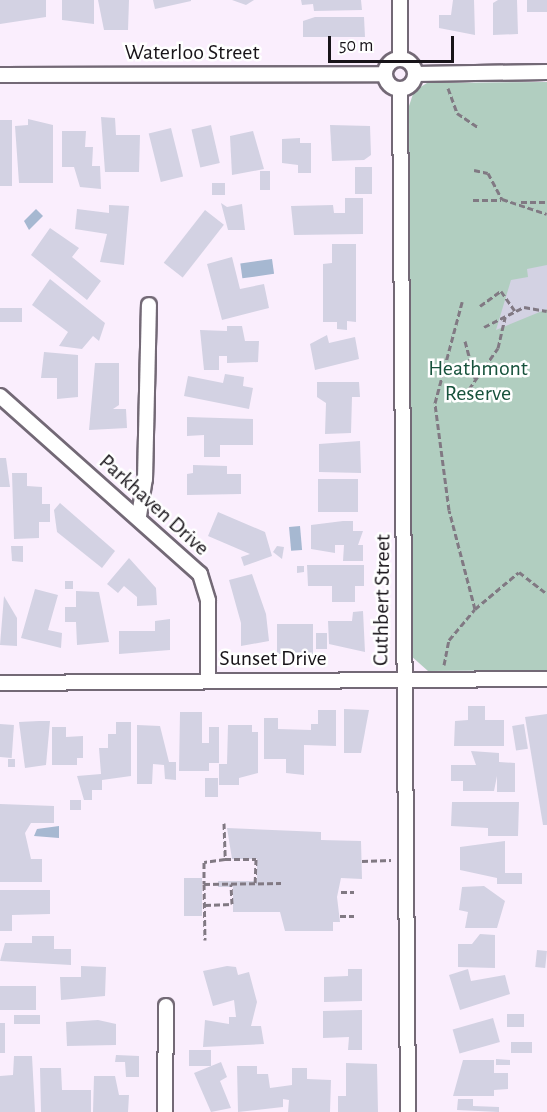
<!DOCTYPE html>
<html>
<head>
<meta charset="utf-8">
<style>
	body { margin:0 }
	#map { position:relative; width:547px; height:1112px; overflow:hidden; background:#faeefd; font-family:"Alegreya Sans",sans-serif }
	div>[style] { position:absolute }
	.green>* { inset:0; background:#b1cec0 }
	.water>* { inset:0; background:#a6b8d1; transform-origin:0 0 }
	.building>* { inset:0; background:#d3d2e3; transform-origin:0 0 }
	.path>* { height:3px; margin-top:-1.5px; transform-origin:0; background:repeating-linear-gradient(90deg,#817983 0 6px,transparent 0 9px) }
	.roads { filter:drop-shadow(2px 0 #736976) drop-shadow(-2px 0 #736976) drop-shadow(0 2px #736976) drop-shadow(0 -2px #736976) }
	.street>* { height:14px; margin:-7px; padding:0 7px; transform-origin:7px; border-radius:7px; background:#fff }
	.street>.ring { margin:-7px; padding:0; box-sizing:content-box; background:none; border:14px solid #fff; border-radius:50% }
	span { translate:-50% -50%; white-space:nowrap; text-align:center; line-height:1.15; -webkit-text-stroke:5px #fff; paint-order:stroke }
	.street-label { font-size:22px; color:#181419 }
	.park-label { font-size:22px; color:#17523c }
	.scale { position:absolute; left:328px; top:36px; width:126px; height:27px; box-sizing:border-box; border:3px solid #181419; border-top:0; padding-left:8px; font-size:18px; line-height:21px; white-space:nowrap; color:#181419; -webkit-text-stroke:4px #fff; paint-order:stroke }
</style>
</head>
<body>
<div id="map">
	<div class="green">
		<div style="clip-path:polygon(547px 82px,547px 670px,428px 671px,410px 655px,409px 106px,414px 91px,427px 83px)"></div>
	</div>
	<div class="water">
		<div style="clip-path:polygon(36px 209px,43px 216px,29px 230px,24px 221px)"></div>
		<div style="left:272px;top:259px;width:15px;height:32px;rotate:82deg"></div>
		<div style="left:300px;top:526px;width:24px;height:11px;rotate:85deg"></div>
		<div style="clip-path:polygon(59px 826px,59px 838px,34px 836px,37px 829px)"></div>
	</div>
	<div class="building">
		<div style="clip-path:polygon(0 0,46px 0,46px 17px,0 24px)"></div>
		<div style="clip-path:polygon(62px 0,94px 0,94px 24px,62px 20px)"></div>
		<div style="clip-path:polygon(98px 0,129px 0,128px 30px,104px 30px)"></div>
		<div style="clip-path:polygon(153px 0,191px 0,191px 1px,155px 9px)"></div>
		<div style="clip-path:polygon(232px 0,254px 0,246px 5px)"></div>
		<div style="clip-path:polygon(301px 0,361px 0,362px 10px,314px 11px,313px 4px,302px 5px)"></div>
		<div style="clip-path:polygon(453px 0,474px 0,475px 35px,439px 28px,439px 15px,451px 15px)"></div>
		<div style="clip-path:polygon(498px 0,517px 0,518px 34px,493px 35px,493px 3px)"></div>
		<div style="left:527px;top:0;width:20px;height:12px"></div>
		<div style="clip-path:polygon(315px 17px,364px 17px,365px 37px,303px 37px,303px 21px)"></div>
		<div style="clip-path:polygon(101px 117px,115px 118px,116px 135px,140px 135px,139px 172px,105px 172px)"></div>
		<div style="clip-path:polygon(28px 119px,53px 125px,53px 183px,19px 183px,15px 126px,28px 125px)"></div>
		<div style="left:0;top:120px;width:12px;height:66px"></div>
		<div style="left:211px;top:125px;width:39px;height:20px;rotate:77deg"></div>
		<div style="clip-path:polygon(330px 125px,370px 126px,371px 155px,364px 160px,332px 161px)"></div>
		<div style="left:171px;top:128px;width:50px;height:23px;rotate:76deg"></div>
		<div style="clip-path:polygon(62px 131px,86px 131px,85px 147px,93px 147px,92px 166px,100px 166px,101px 189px,80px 187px,74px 167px,62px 167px)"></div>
		<div style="clip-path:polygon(253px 131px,264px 169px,232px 175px,230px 136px)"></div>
		<div style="clip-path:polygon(300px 138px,300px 143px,311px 143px,311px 173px,298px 173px,298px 165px,282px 163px,282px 139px)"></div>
		<div style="left:355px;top:167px;width:17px;height:27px"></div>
		<div style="left:260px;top:171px;width:10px;height:19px"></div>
		<div style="left:212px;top:183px;width:13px;height:12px"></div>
		<div style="clip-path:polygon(345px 198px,363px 198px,363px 234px,294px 235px,291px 206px,333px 205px,334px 213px,345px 213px)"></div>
		<div style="clip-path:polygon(221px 203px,227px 207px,242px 204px,245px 230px,228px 230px)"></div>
		<div style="clip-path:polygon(109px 205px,129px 206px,124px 265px,100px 262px,107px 234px,75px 229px,77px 209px,109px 213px)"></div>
		<div style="left:205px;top:210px;width:24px;height:67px;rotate:38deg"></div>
		<div style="clip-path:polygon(50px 228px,79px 248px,72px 257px,101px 281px,87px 300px,31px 255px)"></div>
		<div style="clip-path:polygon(332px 244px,356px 244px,356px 322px,347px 321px,347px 330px,337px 329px,337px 322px,323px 322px,323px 264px,332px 263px)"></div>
		<div style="clip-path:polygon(232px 257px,240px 289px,264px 284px,269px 308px,222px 320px,207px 264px)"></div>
		<div style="clip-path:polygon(547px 265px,547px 309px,496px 330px,511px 280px,528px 277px,527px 269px)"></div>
		<div style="clip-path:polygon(50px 279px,105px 323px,99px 341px,93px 336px,82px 349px,59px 346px,68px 332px,32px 305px)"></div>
		<div style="left:0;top:308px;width:22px;height:14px"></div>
		<div style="clip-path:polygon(227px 326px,242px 326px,245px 341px,259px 341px,258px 362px,227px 363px,227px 356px,219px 356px,219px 370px,204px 370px,200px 330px,227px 331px)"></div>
		<div style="clip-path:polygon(327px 335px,329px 343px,355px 337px,359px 359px,315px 370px,310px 344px)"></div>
		<div style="clip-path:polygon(44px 352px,78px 355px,78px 397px,57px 399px,57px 378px,41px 378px)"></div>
		<div style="clip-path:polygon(95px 363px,119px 363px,119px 405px,113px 409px,126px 409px,127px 428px,89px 430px)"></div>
		<div style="clip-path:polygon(225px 374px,244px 377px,243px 386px,253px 388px,249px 409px,184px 396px,188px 376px,223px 383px)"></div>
		<div style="clip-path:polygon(317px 382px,359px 382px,360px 397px,352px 397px,351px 433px,325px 434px,326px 403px,317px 397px)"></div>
		<div style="clip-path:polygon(187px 417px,253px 419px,253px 445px,220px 445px,220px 457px,204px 457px,204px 435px,187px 436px)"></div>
		<div style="clip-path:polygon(360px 441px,361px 473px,319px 472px,319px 444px)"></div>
		<div style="clip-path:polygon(0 458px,6px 458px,10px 487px,0 487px)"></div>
		<div style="clip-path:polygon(193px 465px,227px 466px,227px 474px,241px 474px,241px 494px,187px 495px,187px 474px,193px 473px)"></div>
		<div style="clip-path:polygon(12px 473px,27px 473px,27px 486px,42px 487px,42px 504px,50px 504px,50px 522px,39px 522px,39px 538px,14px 539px)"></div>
		<div style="left:318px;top:479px;width:40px;height:33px"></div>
		<div style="clip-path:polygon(60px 503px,115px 551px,102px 568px,57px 532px,54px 510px)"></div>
		<div style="clip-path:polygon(218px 512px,265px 532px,272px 556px,244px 566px,241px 557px,250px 554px,208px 536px)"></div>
		<div style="clip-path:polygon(343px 521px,353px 521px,353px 531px,363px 531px,358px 545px,363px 545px,363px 561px,343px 561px,344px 545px,335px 545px,335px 553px,311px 549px,311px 525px)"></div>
		<div style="clip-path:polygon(11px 546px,23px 546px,23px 562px,12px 561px)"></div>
		<div style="clip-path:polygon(277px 546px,284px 547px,282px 559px,273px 552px)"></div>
		<div style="clip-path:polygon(129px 558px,156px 588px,157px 605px,137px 606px,137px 597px,124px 586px,118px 593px,107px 584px)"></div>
		<div style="clip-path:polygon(307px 565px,364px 565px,364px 586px,355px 586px,355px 602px,332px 602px,332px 586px,308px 586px)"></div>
		<div style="clip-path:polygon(297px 566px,304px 566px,304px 572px,297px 573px)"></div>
		<div style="clip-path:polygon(252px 574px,266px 614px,269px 641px,241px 646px,241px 623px,229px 580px)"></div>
		<div style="left:65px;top:581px;width:8px;height:8px"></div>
		<div style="clip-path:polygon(35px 589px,58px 595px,48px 630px,62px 633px,61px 648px,21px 638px)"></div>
		<div style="clip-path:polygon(76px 591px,99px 592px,109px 642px,77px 645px,76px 622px,65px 622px,65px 607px,76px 607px)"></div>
		<div style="clip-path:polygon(4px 596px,17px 618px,17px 646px,0 645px)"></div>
		<div style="clip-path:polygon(363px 611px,365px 652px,329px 644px,328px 621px,352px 621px,353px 612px)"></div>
		<div style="clip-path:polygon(170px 619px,170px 650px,119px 654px,119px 631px,155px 631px,155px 621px)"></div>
		<div style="left:277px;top:624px;width:36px;height:30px"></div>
		<div style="left:316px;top:633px;width:11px;height:16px"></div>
		<div style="clip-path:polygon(468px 706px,485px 706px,485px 720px,504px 720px,504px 746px,454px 746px,455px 721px,468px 720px)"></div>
		<div style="clip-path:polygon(344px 709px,369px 710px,361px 753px,344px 753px)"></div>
		<div style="clip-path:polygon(318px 710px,336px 710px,336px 746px,304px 745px,304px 775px,286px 773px,286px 759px,264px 759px,264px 718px,278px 718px,278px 729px,311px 730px,311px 724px,318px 724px)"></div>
		<div style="clip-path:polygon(180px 712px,202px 712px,202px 743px,209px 743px,209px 727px,219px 727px,219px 763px,209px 763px,209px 771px,179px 771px)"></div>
		<div style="clip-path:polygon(547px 714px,547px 825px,543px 825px,525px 717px)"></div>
		<div style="clip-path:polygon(39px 721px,50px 721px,46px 765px,25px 768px,19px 722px)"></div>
		<div style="clip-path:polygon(116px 722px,131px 722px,131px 776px,102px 780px,102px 790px,92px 790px,92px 800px,84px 800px,77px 776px,101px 774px,99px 748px,108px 748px,108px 734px,116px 734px)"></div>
		<div style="left:0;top:724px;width:14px;height:33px;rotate:4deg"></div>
		<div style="left:524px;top:724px;width:25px;height:12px;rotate:81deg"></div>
		<div style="clip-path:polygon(137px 725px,160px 726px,169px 762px,176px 762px,176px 780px,165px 779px,164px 765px,153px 764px,152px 784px,137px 784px)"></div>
		<div style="clip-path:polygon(228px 725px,252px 725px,252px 732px,258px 732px,258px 773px,239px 778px,239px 785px,219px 785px,219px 764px,227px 764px)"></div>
		<div style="clip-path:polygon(52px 727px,66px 727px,66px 737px,83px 736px,83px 758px,77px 758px,77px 765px,52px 765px)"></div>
		<div style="clip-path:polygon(471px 751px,499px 753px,499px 762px,515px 763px,515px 792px,497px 792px,497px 776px,494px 791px,463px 791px,463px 781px,451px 781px,451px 765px,476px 765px)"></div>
		<div style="left:8px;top:759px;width:7px;height:8px"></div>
		<div style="left:205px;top:778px;width:13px;height:19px"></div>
		<div style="left:70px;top:800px;width:11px;height:10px"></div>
		<div style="clip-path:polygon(452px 802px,519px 802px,518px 836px,488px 836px,488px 828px,451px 826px)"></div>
		<div style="clip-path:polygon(0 804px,54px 806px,54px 823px,31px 823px,25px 833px,31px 859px,42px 859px,42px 882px,0 882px)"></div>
		<div style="clip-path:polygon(227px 828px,321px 832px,321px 840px,361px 841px,362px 879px,341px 878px,337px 897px,340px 922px,333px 922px,333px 931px,285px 931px,280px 912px,233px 912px,233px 887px,218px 887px,218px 881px,257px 881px,257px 859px,232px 859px)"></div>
		<div style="clip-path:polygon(505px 841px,505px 873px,522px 873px,522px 884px,497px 884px,497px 878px,460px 870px,460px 847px)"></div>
		<div style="left:184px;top:878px;width:18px;height:38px"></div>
		<div style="clip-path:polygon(484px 886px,505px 901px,497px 928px,465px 928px,468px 912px,459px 910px,462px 887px)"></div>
		<div style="clip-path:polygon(0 890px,50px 890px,50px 914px,12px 915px,12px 931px,0 931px)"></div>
		<div style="clip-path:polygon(480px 934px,495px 935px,495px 968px,458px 967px,458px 944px,472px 944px)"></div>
		<div style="clip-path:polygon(32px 936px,54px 936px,54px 949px,71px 949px,71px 965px,0 961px,5px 943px,32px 943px)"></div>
		<div style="left:537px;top:950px;width:10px;height:17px;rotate:6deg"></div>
		<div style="clip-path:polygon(81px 966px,106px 967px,105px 996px,61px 1000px,60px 977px,81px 977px)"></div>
		<div style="clip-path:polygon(227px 966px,236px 967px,238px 975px,249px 972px,257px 1002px,251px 1026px,261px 1026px,264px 1044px,203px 1047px,205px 1020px,229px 1024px,229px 1017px,236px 1017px,234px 1000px,213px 1006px,203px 971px)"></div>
		<div style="clip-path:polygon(348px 969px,362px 969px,362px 1001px,324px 1002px,324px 977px,348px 976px)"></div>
		<div style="clip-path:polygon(468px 969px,471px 981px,505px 975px,510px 994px,460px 1010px,449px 975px)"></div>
		<div style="left:0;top:986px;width:36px;height:24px"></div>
		<div style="clip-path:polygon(362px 1010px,362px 1050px,348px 1050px,349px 1037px,323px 1038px,323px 1011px)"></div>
		<div style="left:507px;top:1014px;width:17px;height:13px"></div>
		<div style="left:14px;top:1015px;width:26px;height:9px"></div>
		<div style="left:493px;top:1018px;width:25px;height:42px;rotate:74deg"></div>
		<div style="clip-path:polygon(98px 1020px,116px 1024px,116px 1045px,67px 1046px,66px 1022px)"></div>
		<div style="left:0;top:1023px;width:5px;height:30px"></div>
		<div style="left:511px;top:1042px;width:21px;height:11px"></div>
		<div style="left:211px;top:1050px;width:16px;height:22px;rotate:90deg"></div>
		<div style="clip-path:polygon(116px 1055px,139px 1056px,139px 1077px,126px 1077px,125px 1062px,115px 1062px)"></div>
		<div style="clip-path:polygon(14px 1056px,32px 1056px,35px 1112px,0 1112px,0 1076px,13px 1075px)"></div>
		<div style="clip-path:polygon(496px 1059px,510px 1060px,510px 1065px,496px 1065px)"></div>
		<div style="clip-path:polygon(463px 1060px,494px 1060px,494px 1073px,508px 1073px,508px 1089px,494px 1090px,494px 1096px,453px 1096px)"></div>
		<div style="clip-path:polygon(221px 1062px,227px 1077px,220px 1081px,231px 1108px,211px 1112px,194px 1073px)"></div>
		<div style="clip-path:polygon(346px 1063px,377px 1064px,378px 1112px,338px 1112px,338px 1096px,346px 1096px)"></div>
		<div style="clip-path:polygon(237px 1066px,257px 1066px,257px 1074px,268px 1074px,270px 1088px,292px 1085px,292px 1068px,307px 1068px,307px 1079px,331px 1080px,330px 1112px,288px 1112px,289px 1100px,283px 1099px,283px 1107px,238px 1112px)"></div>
		<div style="clip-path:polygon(40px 1068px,61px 1068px,62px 1090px,91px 1090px,91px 1112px,41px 1112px)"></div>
		<div style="clip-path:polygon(94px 1076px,115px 1076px,119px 1095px,129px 1095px,128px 1112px,93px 1112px)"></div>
		<div style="clip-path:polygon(458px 1099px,473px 1099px,473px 1106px,499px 1107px,499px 1112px,457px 1110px)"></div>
	</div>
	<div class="path">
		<div style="left:448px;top:88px;width:27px;rotate:70deg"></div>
		<div style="left:457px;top:113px;width:25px;rotate:34deg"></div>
		<div style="left:474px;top:170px;width:14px;rotate:12deg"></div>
		<div style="left:488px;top:173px;width:30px;rotate:62deg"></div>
		<div style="left:502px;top:199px;width:47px;rotate:18.4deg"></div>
		<div style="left:473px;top:200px;width:28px"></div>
		<div style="left:521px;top:202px;width:26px"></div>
		<div style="left:480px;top:306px;width:26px;rotate:-36deg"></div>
		<div style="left:501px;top:291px;width:24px;rotate:55deg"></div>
		<div style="left:484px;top:327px;width:45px;rotate:-26.6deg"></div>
		<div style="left:524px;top:307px;width:23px;rotate:10deg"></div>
		<div style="left:465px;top:341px;width:39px;rotate:75deg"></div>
		<div style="left:469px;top:389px;width:50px;rotate:-54.7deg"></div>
		<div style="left:498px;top:348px;width:32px;rotate:-77deg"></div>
		<div style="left:475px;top:609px;width:57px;rotate:-40.1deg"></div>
		<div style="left:519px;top:572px;width:36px;rotate:38deg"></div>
		<div style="left:444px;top:665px;width:25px;rotate:-79deg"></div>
		<div style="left:449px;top:640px;width:40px;rotate:-50deg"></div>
		<div style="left:475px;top:609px;width:102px;rotate:-104.7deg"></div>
		<div style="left:449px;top:510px;width:108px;rotate:-97.5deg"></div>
		<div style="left:435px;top:403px;width:105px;rotate:-75deg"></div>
		<div style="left:224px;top:823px;width:36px;rotate:88deg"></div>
		<div style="left:225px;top:859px;width:21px;rotate:172deg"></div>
		<div style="left:204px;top:862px;width:22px;rotate:90deg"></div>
		<div style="left:204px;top:884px;width:77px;rotate:-0.7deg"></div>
		<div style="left:225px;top:859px;width:31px"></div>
		<div style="left:256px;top:859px;width:24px;rotate:92deg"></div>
		<div style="left:362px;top:861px;width:29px;rotate:-2deg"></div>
		<div style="left:204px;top:884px;width:56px;rotate:89deg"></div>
		<div style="left:341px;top:892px;width:13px"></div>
		<div style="left:205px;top:905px;width:27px;rotate:-2deg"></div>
		<div style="left:232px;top:904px;width:20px;rotate:-93deg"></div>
		<div style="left:340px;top:916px;width:14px"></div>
	</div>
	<div class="roads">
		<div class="street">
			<div style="left:400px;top:58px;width:58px;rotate:-90deg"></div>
			<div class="ring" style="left:385px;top:59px;width:16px;height:16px"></div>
			<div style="left:415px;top:74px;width:132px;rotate:-0.9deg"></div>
			<div style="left:0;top:75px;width:385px;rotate:-0.1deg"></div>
			<div style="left:400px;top:89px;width:1023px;rotate:89.55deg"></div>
			<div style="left:0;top:396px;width:268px;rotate:41.7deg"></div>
			<div style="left:200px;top:574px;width:28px;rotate:73deg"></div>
			<div style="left:208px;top:601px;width:79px;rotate:90deg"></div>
			<div style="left:139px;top:516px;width:37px;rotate:-81deg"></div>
			<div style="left:145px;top:479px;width:174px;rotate:-88.7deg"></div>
			<div style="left:0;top:683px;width:547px;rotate:-0.42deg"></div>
			<div style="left:165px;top:1112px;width:106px;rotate:-89.5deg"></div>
		</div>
	</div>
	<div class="street-label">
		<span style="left:192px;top:53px">Waterloo Street</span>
		<span style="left:154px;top:505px;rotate:42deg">Parkhaven Drive</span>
		<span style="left:382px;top:600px;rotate:-89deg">Cuthbert Street</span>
		<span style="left:273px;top:659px">Sunset Drive</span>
	</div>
	<div class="park-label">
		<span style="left:478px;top:381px">Heathmont<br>Reserve</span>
	</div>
	<div class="scale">50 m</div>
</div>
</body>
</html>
